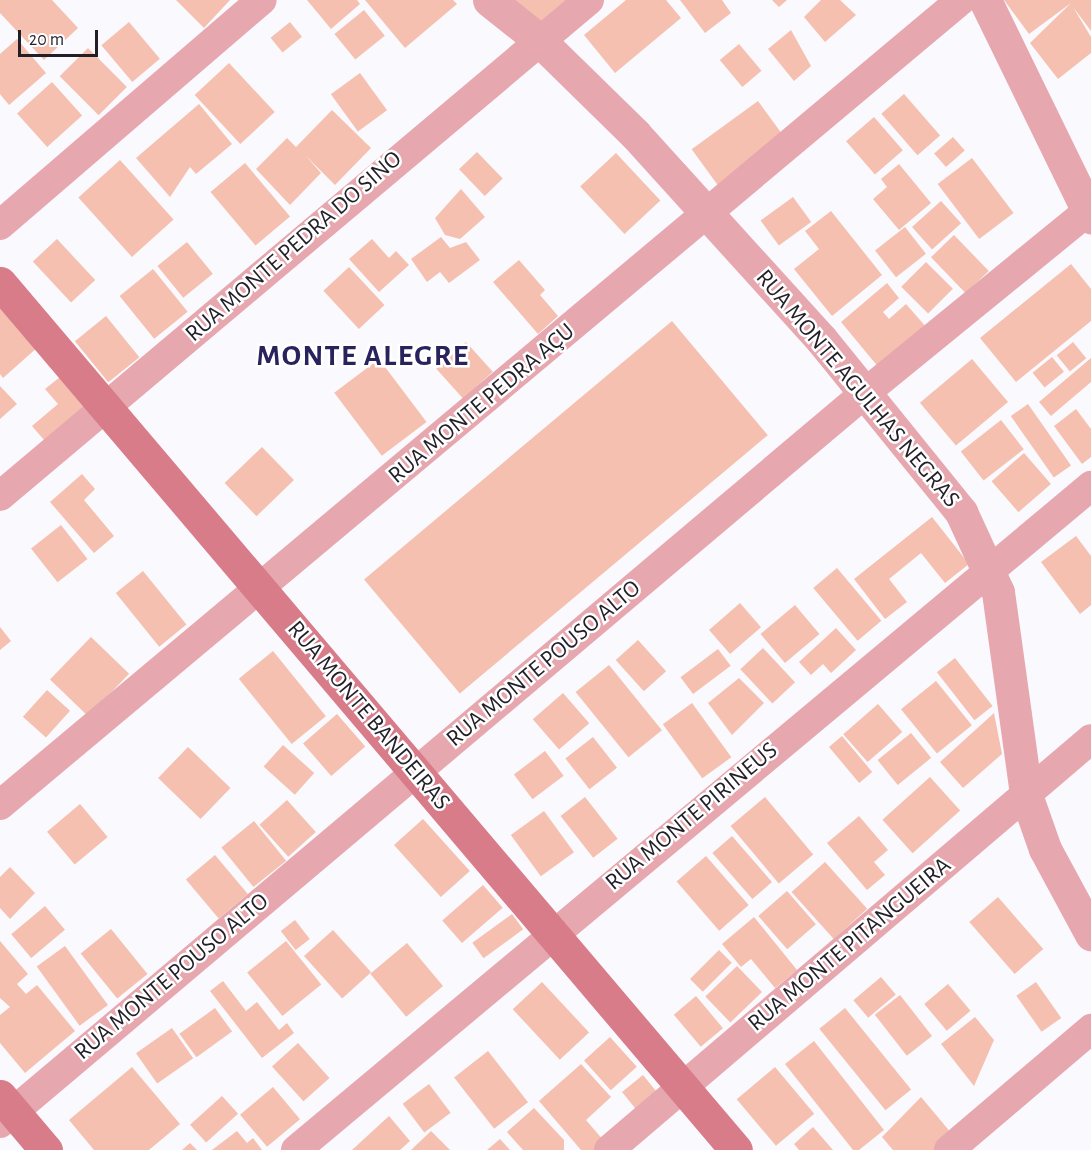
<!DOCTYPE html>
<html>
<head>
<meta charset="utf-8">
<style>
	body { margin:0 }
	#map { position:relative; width:1091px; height:1150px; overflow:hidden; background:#faf9fe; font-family:"Alegreya Sans",sans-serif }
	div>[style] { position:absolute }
	.building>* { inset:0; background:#f5c0af; transform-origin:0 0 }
	.minor>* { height:30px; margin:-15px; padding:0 15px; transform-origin:15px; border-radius:15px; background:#e6a7af }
	.tertiary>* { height:33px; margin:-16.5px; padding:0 16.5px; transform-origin:16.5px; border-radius:16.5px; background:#e6a7af }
	.secondary>* { height:33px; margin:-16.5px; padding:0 16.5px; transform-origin:16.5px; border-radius:16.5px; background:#d87c8a }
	span { translate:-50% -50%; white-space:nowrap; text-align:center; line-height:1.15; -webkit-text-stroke:5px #fff; paint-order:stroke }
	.street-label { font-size:24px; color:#211f28 }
	.district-label { font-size:30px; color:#29235d; font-weight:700; letter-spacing:1.5px }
	.scale { position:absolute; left:18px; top:30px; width:80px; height:27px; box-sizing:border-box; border:3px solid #211f28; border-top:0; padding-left:8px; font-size:18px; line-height:21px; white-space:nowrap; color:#211f28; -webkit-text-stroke:4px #fff; paint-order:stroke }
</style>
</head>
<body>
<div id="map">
	<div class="building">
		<div style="clip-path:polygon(0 0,52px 0,78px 28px,44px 60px,0 13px)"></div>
		<div style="clip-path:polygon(176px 0,230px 0,204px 28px)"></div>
		<div style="clip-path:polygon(307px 0,357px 0,360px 4px,331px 29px)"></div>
		<div style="clip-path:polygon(365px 0,453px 0,457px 4px,405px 48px)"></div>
		<div style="clip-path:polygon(515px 0,573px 0,540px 29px)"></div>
		<div style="clip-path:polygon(626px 0,666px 0,681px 18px,615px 73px,584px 35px)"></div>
		<div style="clip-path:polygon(680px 0,722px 0,731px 13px,705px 33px)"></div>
		<div style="clip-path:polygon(772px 0,787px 0,779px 7px)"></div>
		<div style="clip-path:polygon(821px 0,840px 0,856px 15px,825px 42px,804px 17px)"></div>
		<div style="clip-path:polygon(1004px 0,1091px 0,1091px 31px,1073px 7px,1091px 37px,1091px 53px,1058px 79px,1030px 43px,1071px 3px,1029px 34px)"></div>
		<div style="left:364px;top:10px;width:33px;height:38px;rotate:51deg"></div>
		<div style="left:129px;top:22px;width:48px;height:36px;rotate:50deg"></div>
		<div style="left:290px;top:22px;width:19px;height:25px;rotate:51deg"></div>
		<div style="clip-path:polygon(791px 30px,811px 66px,794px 81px,768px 49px)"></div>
		<div style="clip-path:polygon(17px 39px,46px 73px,9px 105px,0 94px,0 54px)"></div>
		<div style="left:739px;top:44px;width:35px;height:25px;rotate:50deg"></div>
		<div style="left:88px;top:48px;width:55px;height:40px;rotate:45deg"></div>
		<div style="left:229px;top:63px;width:67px;height:47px;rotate:47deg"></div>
		<div style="left:360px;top:73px;width:46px;height:36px;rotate:54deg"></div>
		<div style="left:52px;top:82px;width:45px;height:47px;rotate:48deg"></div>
		<div style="left:904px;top:94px;width:55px;height:30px;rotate:49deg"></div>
		<div style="left:758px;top:101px;width:48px;height:82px;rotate:54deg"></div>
		<div style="clip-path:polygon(199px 104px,232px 144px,196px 174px,190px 167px,170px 197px,136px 158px)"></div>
		<div style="clip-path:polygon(332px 110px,371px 148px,335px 185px,306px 156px,321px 173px,290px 205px,256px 169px,287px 138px,296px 147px)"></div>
		<div style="left:874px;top:117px;width:44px;height:37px;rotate:49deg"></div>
		<div style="left:953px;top:137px;width:18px;height:25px;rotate:49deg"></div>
		<div style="left:477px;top:152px;width:37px;height:25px;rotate:46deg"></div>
		<div style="left:616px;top:153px;width:65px;height:49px;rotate:47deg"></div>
		<div style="left:972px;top:158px;width:69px;height:43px;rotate:53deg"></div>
		<div style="left:120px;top:160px;width:80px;height:56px;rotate:48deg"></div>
		<div style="left:245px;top:163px;width:70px;height:45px;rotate:50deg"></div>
		<div style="clip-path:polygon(899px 164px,931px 203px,899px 230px,873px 199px,887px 187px,881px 179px)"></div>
		<div style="clip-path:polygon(461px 189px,485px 217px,460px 239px,445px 235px,435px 218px)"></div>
		<div style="left:793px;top:197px;width:31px;height:40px;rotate:54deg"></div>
		<div style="left:941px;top:201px;width:30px;height:39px;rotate:48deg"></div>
		<div style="clip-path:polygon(831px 211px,882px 275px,832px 316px,794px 269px,819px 249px,805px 231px)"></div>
		<div style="left:905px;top:227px;width:34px;height:38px;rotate:52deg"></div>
		<div style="left:954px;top:235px;width:50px;height:32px;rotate:46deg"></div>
		<div style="clip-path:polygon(441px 237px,450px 248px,466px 242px,480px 260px,449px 283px,440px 272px,427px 282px,411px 259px)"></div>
		<div style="left:57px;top:239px;width:56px;height:33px;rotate:47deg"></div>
		<div style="clip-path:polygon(372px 239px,389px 258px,396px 251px,409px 265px,379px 292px,349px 259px)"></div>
		<div style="left:187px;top:242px;width:41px;height:38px;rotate:51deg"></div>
		<div style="clip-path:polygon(519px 260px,545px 290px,540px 295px,558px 316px,538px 334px,493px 282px)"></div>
		<div style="left:926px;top:262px;width:38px;height:35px;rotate:45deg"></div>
		<div style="clip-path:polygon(1071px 264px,1091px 289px,1091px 321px,1016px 382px,980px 338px)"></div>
		<div style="left:349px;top:267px;width:52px;height:35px;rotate:47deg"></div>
		<div style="left:153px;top:269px;width:55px;height:43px;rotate:51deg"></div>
		<div style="clip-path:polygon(887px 283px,899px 298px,883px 312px,889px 319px,906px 304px,927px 328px,880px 369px,841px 322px)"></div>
		<div style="clip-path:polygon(0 302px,39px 346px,3px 378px,0 374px)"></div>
		<div style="left:106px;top:316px;width:53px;height:40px;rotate:51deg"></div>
		<div style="left:672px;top:321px;width:149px;height:402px;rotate:50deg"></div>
		<div style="left:466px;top:342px;width:40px;height:40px;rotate:48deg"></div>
		<div style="left:1073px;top:342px;width:21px;height:21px;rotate:51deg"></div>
		<div style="left:1052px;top:357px;width:19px;height:25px;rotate:51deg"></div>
		<div style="clip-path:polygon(1091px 358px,1091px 382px,1051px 416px,1039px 402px)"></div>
		<div style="left:379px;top:359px;width:79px;height:56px;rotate:53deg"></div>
		<div style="left:972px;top:359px;width:56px;height:68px;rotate:50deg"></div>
		<div style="clip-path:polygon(65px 373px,96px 410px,51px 448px,32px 426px,58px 404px,45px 389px)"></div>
		<div style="clip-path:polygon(0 386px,17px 404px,0 419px,0 431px)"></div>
		<div style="left:1028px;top:404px;width:75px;height:21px;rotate:55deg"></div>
		<div style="clip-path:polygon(1076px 409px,1091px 429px,1091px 457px,1082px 464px,1054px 426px)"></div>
		<div style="left:1001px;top:420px;width:37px;height:51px;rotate:52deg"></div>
		<div style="left:262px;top:447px;width:46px;height:52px;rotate:46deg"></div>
		<div style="left:1024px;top:453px;width:41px;height:43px;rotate:49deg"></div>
		<div style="clip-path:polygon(82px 474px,95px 489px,84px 500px,114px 536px,94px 553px,50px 502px)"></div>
		<div style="clip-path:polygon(932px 517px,969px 564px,945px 583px,921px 553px,889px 579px,907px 602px,885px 619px,854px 579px)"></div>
		<div style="left:61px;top:525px;width:43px;height:38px;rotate:52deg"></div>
		<div style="clip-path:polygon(1076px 536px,1091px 556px,1091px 605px,1080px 614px,1041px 562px)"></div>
		<div style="left:837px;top:568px;width:69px;height:31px;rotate:50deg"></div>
		<div style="left:143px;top:571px;width:69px;height:35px;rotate:51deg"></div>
		<div style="left:740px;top:603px;width:32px;height:41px;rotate:49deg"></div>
		<div style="left:795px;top:605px;width:38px;height:45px;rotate:50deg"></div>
		<div style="clip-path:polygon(0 627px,11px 641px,0 650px)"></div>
		<div style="clip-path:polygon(836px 628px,856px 650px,831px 673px,823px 664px,811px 675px,799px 662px)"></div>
		<div style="left:91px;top:637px;width:53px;height:59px;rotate:44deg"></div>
		<div style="left:638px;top:640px;width:42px;height:30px;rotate:48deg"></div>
		<div style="left:763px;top:648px;width:47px;height:31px;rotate:47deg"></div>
		<div style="left:718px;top:649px;width:21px;height:47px;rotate:53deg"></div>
		<div style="left:273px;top:651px;width:84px;height:44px;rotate:51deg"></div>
		<div style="left:955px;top:658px;width:61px;height:23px;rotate:52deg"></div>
		<div style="left:609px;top:665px;width:84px;height:43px;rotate:51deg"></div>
		<div style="clip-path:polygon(739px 678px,764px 703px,732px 735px,708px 703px)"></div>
		<div style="left:936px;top:681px;width:57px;height:45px;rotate:51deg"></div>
		<div style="left:47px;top:690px;width:31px;height:36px;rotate:42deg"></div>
		<div style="left:563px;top:693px;width:40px;height:40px;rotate:49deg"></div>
		<div style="left:692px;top:703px;width:67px;height:36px;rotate:54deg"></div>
		<div style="left:878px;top:704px;width:37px;height:46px;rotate:49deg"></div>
		<div style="clip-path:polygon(994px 713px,1002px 754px,963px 788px,940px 762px)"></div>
		<div style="left:337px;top:714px;width:43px;height:45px;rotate:49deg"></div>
		<div style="left:911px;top:733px;width:32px;height:43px;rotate:51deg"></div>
		<div style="left:842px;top:736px;width:47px;height:17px;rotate:50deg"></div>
		<div style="left:593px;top:737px;width:39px;height:35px;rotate:52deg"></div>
		<div style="left:283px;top:745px;width:42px;height:29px;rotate:42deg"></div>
		<div style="left:188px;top:747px;width:59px;height:43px;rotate:44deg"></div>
		<div style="left:545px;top:751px;width:31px;height:39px;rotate:53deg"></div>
		<div style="left:930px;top:777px;width:45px;height:64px;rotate:48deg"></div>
		<div style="left:585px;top:797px;width:53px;height:31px;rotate:52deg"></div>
		<div style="left:765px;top:797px;width:75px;height:45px;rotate:50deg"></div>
		<div style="left:287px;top:800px;width:43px;height:37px;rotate:48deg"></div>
		<div style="left:80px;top:804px;width:43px;height:43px;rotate:50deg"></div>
		<div style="left:544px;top:811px;width:51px;height:41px;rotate:54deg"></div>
		<div style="clip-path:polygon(859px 816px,888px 850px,874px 862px,885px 875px,867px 890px,827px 843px)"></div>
		<div style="left:423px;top:819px;width:70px;height:39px;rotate:48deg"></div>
		<div style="left:254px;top:821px;width:51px;height:42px;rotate:51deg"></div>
		<div style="left:732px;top:836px;width:61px;height:26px;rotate:49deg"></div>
		<div style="left:215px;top:855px;width:51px;height:38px;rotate:50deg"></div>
		<div style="left:706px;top:856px;width:65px;height:39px;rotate:49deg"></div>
		<div style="left:825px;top:862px;width:63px;height:45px;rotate:48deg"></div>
		<div style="clip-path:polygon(10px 867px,35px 893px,10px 919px,0 908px,0 877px)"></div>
		<div style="left:483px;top:885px;width:30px;height:54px;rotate:49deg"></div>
		<div style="left:787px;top:891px;width:44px;height:38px;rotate:49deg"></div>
		<div style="left:998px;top:897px;width:69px;height:38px;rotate:49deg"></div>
		<div style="left:45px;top:906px;width:31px;height:44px;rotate:50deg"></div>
		<div style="left:512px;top:914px;width:19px;height:49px;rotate:54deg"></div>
		<div style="clip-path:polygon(754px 917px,797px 970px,775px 988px,751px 959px,741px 967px,722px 944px)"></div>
		<div style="left:295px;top:920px;width:24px;height:18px;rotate:52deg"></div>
		<div style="left:111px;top:929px;width:58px;height:39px;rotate:51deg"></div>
		<div style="left:333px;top:930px;width:57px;height:39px;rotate:48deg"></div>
		<div style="clip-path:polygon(0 941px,28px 974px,17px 984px,26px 994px,37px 985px,75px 1031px,25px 1073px,0 1043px,0 1015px,10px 1007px,0 998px)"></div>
		<div style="left:286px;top:941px;width:56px;height:50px;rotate:51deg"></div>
		<div style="left:407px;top:943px;width:56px;height:48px;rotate:50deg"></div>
		<div style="left:65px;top:946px;width:73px;height:35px;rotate:54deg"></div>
		<div style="left:719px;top:950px;width:18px;height:41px;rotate:45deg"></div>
		<div style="left:737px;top:966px;width:36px;height:44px;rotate:46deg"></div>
		<div style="left:881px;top:977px;width:23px;height:36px;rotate:50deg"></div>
		<div style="clip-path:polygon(223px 981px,246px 1011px,257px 1002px,279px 1030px,287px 1023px,294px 1033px,262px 1058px,210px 991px)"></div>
		<div style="left:542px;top:982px;width:69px;height:40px;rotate:47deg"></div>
		<div style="left:1036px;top:982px;width:44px;height:24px;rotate:55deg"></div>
		<div style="left:948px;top:984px;width:35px;height:31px;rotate:50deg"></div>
		<div style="left:900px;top:995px;width:52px;height:32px;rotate:52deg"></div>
		<div style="left:696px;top:996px;width:42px;height:29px;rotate:50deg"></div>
		<div style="left:215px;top:1008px;width:29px;height:44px;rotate:54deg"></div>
		<div style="left:845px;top:1008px;width:105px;height:33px;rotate:51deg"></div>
		<div style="clip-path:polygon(975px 1017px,994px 1040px,974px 1086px,941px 1044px)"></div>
		<div style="left:172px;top:1028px;width:37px;height:44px;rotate:55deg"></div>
		<div style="left:610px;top:1037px;width:40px;height:35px;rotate:48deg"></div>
		<div style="clip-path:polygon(814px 1041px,884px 1130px,859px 1150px,853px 1150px,785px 1064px)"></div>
		<div style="left:298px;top:1043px;width:47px;height:35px;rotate:48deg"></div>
		<div style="left:488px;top:1051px;width:65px;height:43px;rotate:52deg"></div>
		<div style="clip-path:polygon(581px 1064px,611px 1097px,586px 1120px,604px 1141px,594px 1150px,581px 1150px,539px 1101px)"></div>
		<div style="clip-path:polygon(132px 1067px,180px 1124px,149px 1150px,94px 1150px,69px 1120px)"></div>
		<div style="left:775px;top:1067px;width:61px;height:50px;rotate:50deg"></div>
		<div style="left:643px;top:1075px;width:28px;height:27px;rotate:51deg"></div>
		<div style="left:429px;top:1084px;width:36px;height:33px;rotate:53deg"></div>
		<div style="left:273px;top:1087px;width:42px;height:43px;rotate:50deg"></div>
		<div style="left:222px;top:1096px;width:24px;height:43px;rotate:48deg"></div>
		<div style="clip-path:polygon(921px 1097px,952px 1134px,934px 1150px,893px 1150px,882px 1137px)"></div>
		<div style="clip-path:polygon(534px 1108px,564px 1140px,564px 1150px,523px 1150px,507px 1132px)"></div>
		<div style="clip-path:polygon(389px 1116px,410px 1141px,400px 1150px,352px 1150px)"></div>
		<div style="clip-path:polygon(813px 1127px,833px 1150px,799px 1150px,794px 1144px)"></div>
		<div style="clip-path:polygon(237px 1131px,247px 1143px,253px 1138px,262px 1150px,212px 1150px)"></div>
		<div style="clip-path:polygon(431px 1131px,450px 1150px,411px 1150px)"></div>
		<div style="clip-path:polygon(500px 1139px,510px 1150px,487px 1150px)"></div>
		<div style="clip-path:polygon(190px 1143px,197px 1150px,182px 1150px)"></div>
	</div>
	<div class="minor">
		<div style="left:0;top:225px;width:345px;rotate:-40.7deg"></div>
		<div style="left:0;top:496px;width:770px;rotate:-40.1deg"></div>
		<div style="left:0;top:805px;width:1254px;rotate:-39.95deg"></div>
		<div style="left:0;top:1123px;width:1132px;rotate:-40.16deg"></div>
		<div style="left:865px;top:393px;width:291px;rotate:-39.2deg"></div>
		<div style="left:296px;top:1150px;width:1036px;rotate:-39.87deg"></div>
		<div style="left:609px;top:1150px;width:633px;rotate:-40.45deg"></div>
		<div style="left:949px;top:1150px;width:187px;rotate:-40.4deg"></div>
	</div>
	<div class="tertiary">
		<div style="left:489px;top:0;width:63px;rotate:38.5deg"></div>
		<div style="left:538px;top:39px;width:136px;rotate:44.4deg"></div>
		<div style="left:635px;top:134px;width:277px;rotate:47.8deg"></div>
		<div style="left:821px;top:339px;width:223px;rotate:51deg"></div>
		<div style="left:961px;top:512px;width:88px;rotate:65.2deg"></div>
		<div style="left:998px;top:592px;width:205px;rotate:82.1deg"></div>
		<div style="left:1026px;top:795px;width:57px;rotate:70.6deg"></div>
		<div style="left:1045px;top:849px;width:97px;rotate:61.6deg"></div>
		<div style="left:985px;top:0;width:242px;rotate:64deg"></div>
	</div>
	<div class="secondary">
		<div style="left:0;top:283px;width:1137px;rotate:49.67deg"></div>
		<div style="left:0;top:1096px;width:71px;rotate:49.6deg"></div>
	</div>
	<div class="street-label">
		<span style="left:294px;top:247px;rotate:-41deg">RUA MONTE PEDRA DO SINO</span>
		<span style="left:857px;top:389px;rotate:50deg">RUA MONTE AGULHAS NEGRAS</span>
		<span style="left:482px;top:404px;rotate:-40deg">RUA MONTE PEDRA AÇU</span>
		<span style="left:544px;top:664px;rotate:-40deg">RUA MONTE POUSO ALTO</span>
		<span style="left:368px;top:716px;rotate:50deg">RUA MONTE BANDEIRAS</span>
		<span style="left:692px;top:817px;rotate:-40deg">RUA MONTE PIRINEUS</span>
		<span style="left:850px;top:945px;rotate:-40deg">RUA MONTE PITANGUEIRA</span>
		<span style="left:172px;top:977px;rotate:-40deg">RUA MONTE POUSO ALTO</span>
	</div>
	<div class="district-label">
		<span style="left:363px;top:356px">MONTE ALEGRE</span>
	</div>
	<div class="scale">20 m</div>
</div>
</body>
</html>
